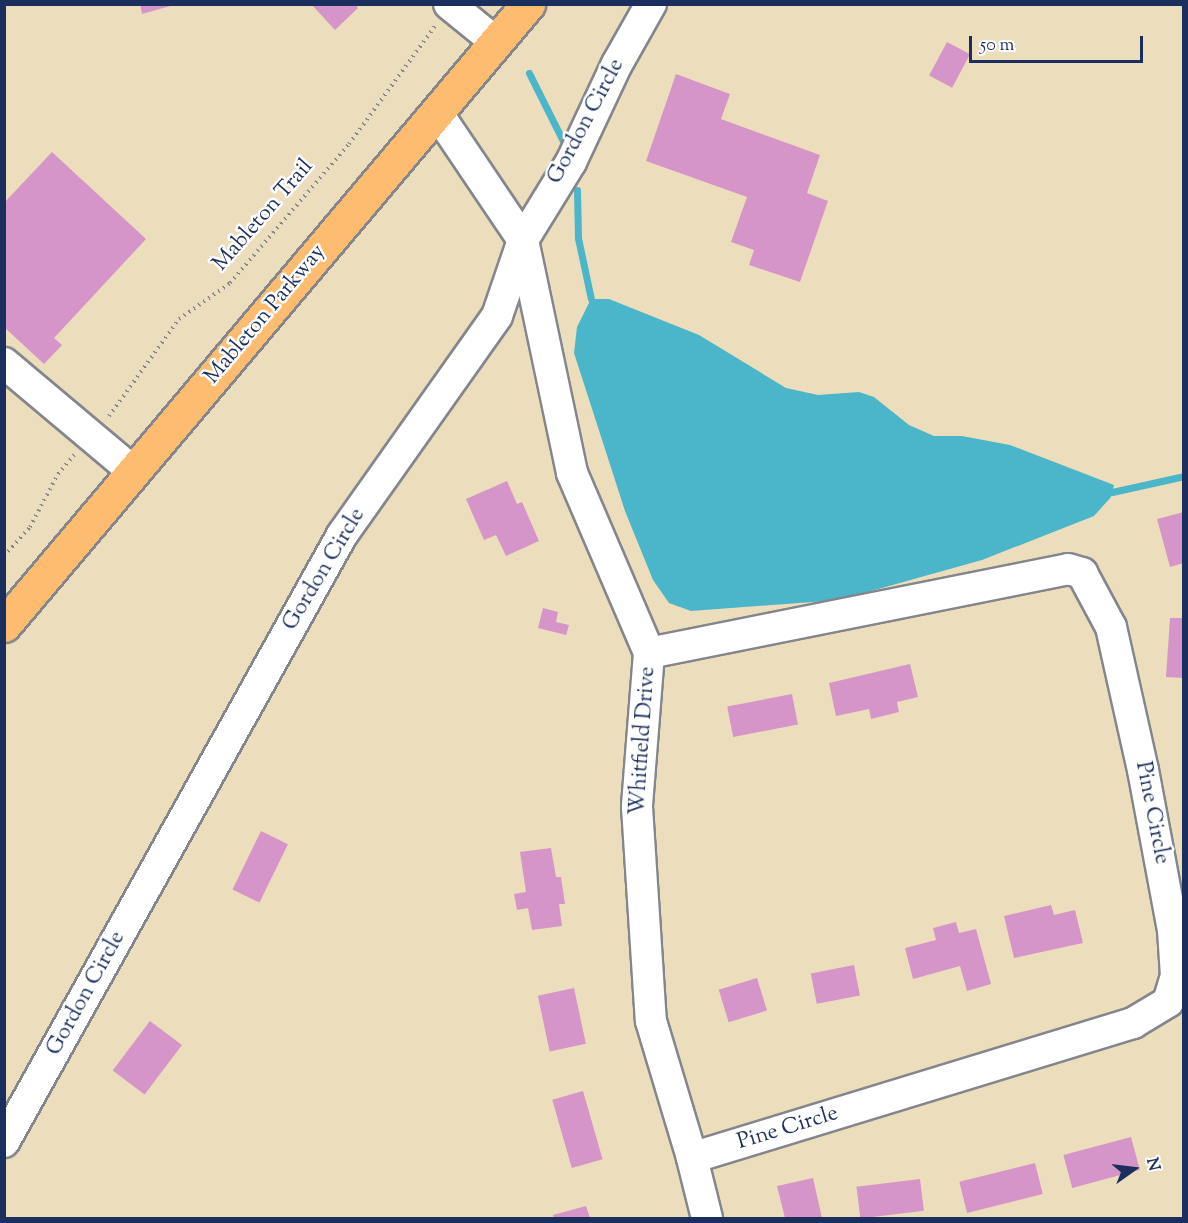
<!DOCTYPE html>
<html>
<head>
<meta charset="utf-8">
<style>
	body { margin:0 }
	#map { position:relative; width:1188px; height:1223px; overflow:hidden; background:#ecdebc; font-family:"Sorts Mill Goudy",serif }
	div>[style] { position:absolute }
	.water>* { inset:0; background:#4bb5c9 }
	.stream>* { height:7px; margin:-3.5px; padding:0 3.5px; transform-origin:3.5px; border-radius:3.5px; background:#4bb5c9 }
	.building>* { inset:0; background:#d595c8; transform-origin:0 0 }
	.path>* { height:4px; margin-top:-2px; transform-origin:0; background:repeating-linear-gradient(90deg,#84868d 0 1.5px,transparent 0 6px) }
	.roads { filter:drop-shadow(2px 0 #84868d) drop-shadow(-2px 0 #84868d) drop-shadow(0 2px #84868d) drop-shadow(0 -2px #84868d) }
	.minor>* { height:30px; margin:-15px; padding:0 15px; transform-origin:15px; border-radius:15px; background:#fff }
	.major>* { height:33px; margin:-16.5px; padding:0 16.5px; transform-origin:16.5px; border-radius:16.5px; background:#febc70 }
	span { translate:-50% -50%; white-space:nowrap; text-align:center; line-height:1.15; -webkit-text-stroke:5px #fff; paint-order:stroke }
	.street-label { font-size:22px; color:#1b2f5e }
	.frame { position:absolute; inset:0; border:6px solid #1b2f5e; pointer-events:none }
	.north { position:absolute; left:1104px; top:1139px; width:60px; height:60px; -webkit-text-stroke:4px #fff; paint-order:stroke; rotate:76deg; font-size:16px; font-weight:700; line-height:24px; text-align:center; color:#1b2f5e }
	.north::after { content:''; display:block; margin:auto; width:21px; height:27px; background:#1b2f5e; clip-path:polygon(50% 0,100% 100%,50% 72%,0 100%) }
	.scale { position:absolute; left:969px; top:36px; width:174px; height:27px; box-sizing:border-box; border:3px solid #1b2f5e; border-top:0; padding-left:8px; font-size:18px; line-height:21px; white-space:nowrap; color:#1b2f5e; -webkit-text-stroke:4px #fff; paint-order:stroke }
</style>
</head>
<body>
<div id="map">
	<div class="water">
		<div style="clip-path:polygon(591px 299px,609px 299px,699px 335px,786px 388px,818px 395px,859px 392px,874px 397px,909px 425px,934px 436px,962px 436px,1010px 445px,1114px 485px,1111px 497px,1094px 516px,982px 560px,839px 600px,691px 611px,669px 603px,653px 580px,625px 511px,574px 353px,577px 327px)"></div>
	</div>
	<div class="stream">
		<div style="left:529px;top:73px;width:76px;rotate:63.4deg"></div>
		<div style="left:577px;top:190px;width:48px;rotate:88.8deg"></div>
		<div style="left:578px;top:238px;width:62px;rotate:78deg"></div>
		<div style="left:1112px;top:492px;width:74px;rotate:-12.5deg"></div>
	</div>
	<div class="building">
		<div style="clip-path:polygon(140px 4px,174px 4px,174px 5px,142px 14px)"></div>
		<div style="clip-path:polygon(311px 4px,355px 4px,358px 8px,335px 30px)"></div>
		<div style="left:947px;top:42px;width:26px;height:38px;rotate:28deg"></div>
		<div style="clip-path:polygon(676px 74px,730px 94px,721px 119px,820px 155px,807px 193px,828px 201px,800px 282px,749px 265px,754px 250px,731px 242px,747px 197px,646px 161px)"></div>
		<div style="clip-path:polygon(52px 152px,146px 239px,54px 338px,62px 345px,44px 364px,4px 327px,4px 203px)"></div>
		<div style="clip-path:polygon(507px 481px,517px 504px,522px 502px,539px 541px,506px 556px,496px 535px,484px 540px,466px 499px)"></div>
		<div style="clip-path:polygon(1184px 512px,1184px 563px,1170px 567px,1157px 519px)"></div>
		<div style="clip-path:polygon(543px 608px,558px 612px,556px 622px,569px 625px,566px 635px,538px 628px)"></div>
		<div style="clip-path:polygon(1170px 618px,1184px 618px,1184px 678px,1166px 677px)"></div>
		<div style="clip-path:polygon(910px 664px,918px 697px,897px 702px,899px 712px,871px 719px,869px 709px,836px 716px,829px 683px)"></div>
		<div style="left:792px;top:694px;width:31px;height:66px;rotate:79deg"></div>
		<div style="left:261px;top:831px;width:30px;height:65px;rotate:26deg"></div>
		<div style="clip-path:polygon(551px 848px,556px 877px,561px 877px,565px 904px,559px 904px,562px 926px,532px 930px,528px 908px,517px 910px,514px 894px,526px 892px,520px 852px)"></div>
		<div style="clip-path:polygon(1051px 905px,1054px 915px,1075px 910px,1083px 943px,1014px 958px,1004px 916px)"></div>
		<div style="clip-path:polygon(956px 922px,959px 933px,976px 929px,991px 984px,967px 991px,960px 966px,913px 979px,905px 948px,936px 940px,933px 928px)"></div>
		<div style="left:854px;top:965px;width:31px;height:44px;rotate:79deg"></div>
		<div style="left:757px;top:978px;width:34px;height:40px;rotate:73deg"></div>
		<div style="left:574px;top:988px;width:57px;height:37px;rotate:78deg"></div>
		<div style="left:150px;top:1021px;width:40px;height:62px;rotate:37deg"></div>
		<div style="left:583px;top:1091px;width:71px;height:32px;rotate:74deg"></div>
		<div style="left:1131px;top:1137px;width:34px;height:70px;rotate:75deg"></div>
		<div style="left:1035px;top:1163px;width:32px;height:78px;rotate:76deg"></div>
		<div style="clip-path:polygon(813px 1178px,822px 1218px,785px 1218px,777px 1186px)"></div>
		<div style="left:920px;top:1179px;width:32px;height:64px;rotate:83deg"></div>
		<div style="clip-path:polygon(586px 1206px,590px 1218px,554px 1218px,553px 1215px)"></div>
	</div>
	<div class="path">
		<div style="left:109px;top:416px;width:120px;rotate:-54.2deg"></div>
		<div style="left:179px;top:319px;width:62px;rotate:-35.2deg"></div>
		<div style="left:230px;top:283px;width:183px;rotate:-49.4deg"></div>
		<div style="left:349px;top:144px;width:146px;rotate:-53.9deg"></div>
		<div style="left:4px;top:556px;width:39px;rotate:-48deg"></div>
		<div style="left:30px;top:527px;width:60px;rotate:-62.2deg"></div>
		<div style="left:58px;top:474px;width:25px;rotate:-50deg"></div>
	</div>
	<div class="roads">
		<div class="minor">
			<div style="left:449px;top:4px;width:62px;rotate:39.1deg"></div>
			<div style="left:438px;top:114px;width:152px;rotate:56deg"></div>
			<div style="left:523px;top:240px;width:238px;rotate:78.1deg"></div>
			<div style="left:572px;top:473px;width:196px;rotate:66.8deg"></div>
			<div style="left:649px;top:653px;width:154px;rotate:94.5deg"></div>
			<div style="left:637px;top:807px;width:214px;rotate:86.3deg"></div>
			<div style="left:651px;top:1021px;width:143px;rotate:73.3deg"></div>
			<div style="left:692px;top:1158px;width:62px;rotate:76deg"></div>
			<div style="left:4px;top:363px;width:170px;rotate:40deg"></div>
			<div style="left:649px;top:653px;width:427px;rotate:-11.3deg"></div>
			<div style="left:1068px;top:569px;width:15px;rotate:16deg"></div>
			<div style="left:1082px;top:573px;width:61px;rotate:61.8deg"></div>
			<div style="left:1111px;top:627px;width:147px;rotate:77.4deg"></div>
			<div style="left:1143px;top:770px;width:163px;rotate:79.4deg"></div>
			<div style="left:1173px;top:930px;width:46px;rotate:86.3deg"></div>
			<div style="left:1176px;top:976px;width:27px;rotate:107deg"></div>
			<div style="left:1168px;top:1002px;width:41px;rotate:149deg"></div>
			<div style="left:1133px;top:1023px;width:461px;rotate:163deg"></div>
			<div style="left:4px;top:1142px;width:695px;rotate:-60.89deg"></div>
			<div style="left:342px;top:535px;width:268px;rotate:-54.7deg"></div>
			<div style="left:497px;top:316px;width:80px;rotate:-71.1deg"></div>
			<div style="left:523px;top:240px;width:92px;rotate:-58.4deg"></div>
			<div style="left:571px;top:162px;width:108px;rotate:-64.9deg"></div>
			<div style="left:617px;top:64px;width:69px;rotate:-60.5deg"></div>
		</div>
		<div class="major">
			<div style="left:4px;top:625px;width:813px;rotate:-49.84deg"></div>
		</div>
	</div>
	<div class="street-label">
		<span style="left:587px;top:122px;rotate:-62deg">Gordon Circle</span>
		<span style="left:264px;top:216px;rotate:-49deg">Mableton Trail</span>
		<span style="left:266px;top:315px;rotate:-50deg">Mableton Parkway</span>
		<span style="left:325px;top:570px;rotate:-59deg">Gordon Circle</span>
		<span style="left:644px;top:741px;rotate:-86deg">Whitfield Drive</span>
		<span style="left:1151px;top:813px;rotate:79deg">Pine Circle</span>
		<span style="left:87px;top:994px;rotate:-61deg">Gordon Circle</span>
		<span style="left:788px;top:1129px;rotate:-17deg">Pine Circle</span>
	</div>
	<div class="frame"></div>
	<div class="north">N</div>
	<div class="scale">50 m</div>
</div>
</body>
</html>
